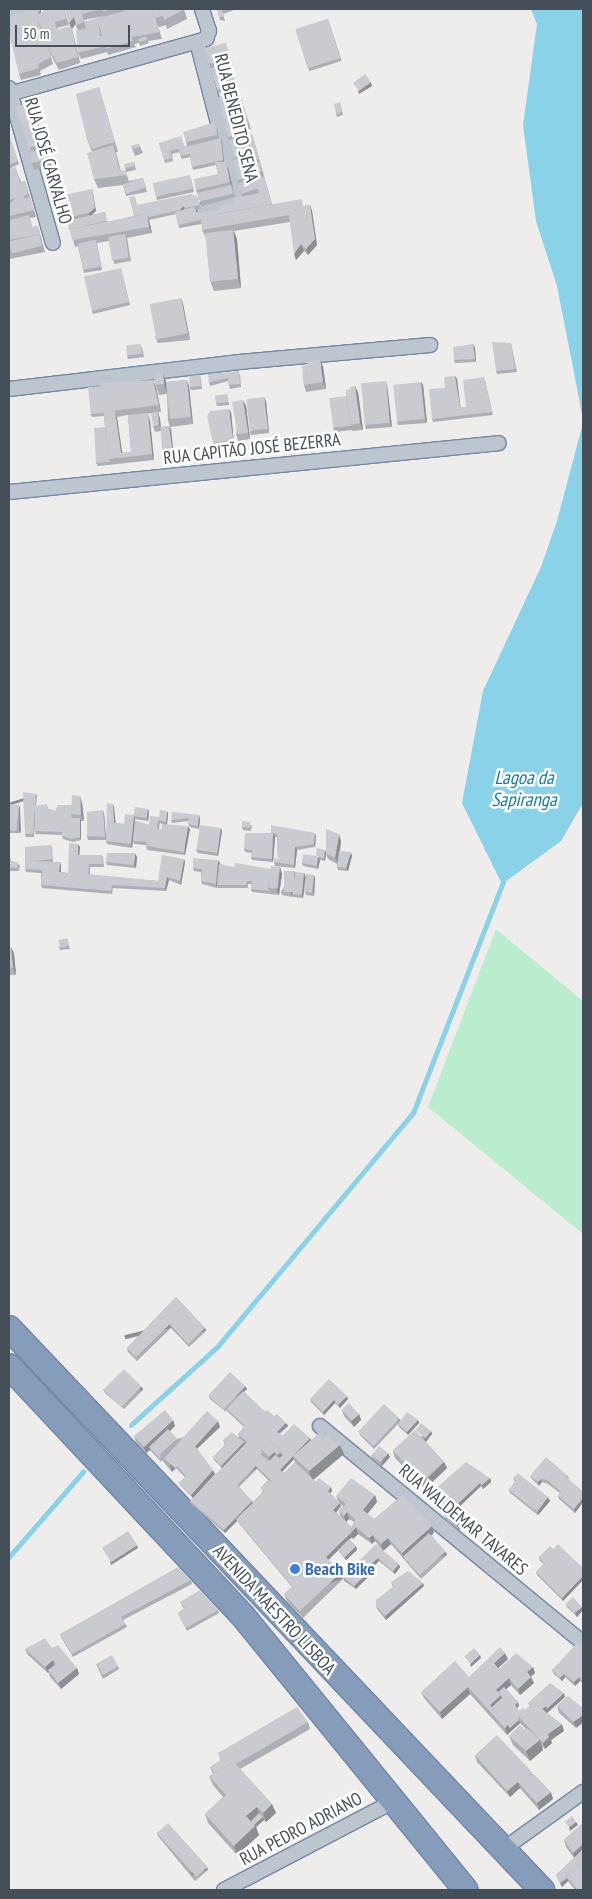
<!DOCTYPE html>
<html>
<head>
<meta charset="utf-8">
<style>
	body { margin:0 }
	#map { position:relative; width:592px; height:1899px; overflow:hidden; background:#efecec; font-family:"PT Sans Narrow",sans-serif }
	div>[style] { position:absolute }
	.green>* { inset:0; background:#baeccf }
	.water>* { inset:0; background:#89d2e8 }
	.stream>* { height:4.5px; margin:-2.25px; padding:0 2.25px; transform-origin:2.25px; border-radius:2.25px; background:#89d2e8 }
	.roads { filter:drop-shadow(1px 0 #7088a6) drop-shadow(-1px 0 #7088a6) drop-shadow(0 1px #7088a6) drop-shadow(0 -1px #7088a6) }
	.street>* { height:14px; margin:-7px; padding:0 7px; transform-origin:7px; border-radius:7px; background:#bdc6ce }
	.highway>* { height:24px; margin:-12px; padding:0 12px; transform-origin:12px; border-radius:12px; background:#859dba }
	.wall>* { inset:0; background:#adafb4; transform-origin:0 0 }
	.shaded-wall>* { inset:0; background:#8d8e92; transform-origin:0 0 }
	.building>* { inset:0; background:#c9cbd1; transform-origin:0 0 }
	.dots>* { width:14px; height:14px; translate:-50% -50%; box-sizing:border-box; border:2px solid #fff; border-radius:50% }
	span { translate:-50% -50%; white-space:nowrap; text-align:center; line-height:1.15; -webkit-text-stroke:5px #fff; paint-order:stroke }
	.street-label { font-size:18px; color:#454f58 }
	.shop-label { font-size:18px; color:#366cbe; font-weight:700 }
	.left { translate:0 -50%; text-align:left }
	.water-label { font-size:19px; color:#117fa0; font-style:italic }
	.frame { position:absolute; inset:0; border:10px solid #454f58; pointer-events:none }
	.scale { position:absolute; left:15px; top:25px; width:115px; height:22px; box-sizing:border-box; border:2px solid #454f58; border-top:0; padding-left:6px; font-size:15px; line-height:18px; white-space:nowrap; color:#454f58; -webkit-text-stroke:4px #fff; paint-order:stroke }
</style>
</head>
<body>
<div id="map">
	<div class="green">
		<div style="clip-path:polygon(496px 929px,583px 1001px,583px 1234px,428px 1107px)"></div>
	</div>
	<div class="water">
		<div style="clip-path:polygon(531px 9px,583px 9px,583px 419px,557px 286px,536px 221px,523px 125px,537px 24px)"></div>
		<div style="clip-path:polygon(583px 423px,583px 803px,561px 841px,502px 884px,462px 803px,483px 691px,541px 567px,557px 521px)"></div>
	</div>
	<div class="stream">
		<div style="left:131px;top:1425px;width:118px;rotate:-42.2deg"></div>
		<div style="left:218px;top:1346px;width:304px;rotate:-50.1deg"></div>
		<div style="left:413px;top:1113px;width:250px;rotate:-68.7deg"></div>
		<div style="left:9px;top:1557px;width:113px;rotate:-49deg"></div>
	</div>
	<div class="roads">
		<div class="street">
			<div style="left:9px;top:16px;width:25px;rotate:-16deg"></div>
			<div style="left:197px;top:42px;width:160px;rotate:75.5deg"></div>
			<div style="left:237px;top:197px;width:7px;rotate:135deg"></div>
			<div style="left:232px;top:202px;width:29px;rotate:164deg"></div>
			<div style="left:9px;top:88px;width:161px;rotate:74.2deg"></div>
			<div style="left:9px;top:94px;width:205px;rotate:-15.6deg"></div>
			<div style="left:206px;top:39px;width:9px;rotate:-69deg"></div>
			<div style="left:209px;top:31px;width:23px;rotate:-108deg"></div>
			<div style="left:9px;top:389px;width:232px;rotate:-6.7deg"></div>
			<div style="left:239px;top:362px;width:192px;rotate:-5.1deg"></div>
			<div style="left:9px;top:492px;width:492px;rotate:-5.7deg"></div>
			<div style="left:320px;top:1426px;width:341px;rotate:39.5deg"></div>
			<div style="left:505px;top:1848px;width:96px;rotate:-35.7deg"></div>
			<div style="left:224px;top:1890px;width:192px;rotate:-27.6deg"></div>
		</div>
		<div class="highway">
			<div style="left:9px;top:1328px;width:775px;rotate:46.52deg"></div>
			<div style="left:9px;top:1366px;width:342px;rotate:46.9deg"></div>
			<div style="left:243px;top:1616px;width:353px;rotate:50.9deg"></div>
		</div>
	</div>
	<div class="wall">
		<div style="clip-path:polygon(evenodd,43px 9px,64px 9px,69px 25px,57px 28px,58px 30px,71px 26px,65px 9px,184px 9px,187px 19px,167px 29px,166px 25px,159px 27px,158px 26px,162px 39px,148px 41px,149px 43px,140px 46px,139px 43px,134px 44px,136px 47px,108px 55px,107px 52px,81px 59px,78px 53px,78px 30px,75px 24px,72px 29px,80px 63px,59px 70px,50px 53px,53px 64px,40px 71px,41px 75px,21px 80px,19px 74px,39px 13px,43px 12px,43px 9px,104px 16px,85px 22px,84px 20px,104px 16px)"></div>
		<div style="clip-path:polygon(217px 9px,234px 9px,234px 10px,223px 14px,225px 21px,220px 20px)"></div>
		<div style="left:328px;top:19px;width:44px;height:34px;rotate:72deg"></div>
		<div style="clip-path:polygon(228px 49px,233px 65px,230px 66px,251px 129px,246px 130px,247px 135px,253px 137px,272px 204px,304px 206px,310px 205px,312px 211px,317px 245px,308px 255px,304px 251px,296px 260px,290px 222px,234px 231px,237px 239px,241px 288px,214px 291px,210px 281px,206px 236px,205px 236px,202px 230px,202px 224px,179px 228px,176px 214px,149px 220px,152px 233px,127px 238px,131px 261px,114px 264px,109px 241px,97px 243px,102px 270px,84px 273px,78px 246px,75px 247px,71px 232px,69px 229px,70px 219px,69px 206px,67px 207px,66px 203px,93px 192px,96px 211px,92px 215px,105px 212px,107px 222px,134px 216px,138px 205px,198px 197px,201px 209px,195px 210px,196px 212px,221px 209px,234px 205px,242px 197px,238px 180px,234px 159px,228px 137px,225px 96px,224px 92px,218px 93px,210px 65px)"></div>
		<div style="clip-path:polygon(99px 87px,118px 152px,116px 152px,121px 171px,125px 170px,129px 181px,143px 178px,147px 192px,126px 196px,123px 185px,98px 188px,94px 179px,92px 152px,86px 136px)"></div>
		<div style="left:31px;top:102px;width:46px;height:16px;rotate:71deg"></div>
		<div style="clip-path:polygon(340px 102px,343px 115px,337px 117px,336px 114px)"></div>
		<div style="clip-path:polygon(217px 129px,219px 138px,221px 138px,222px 141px,224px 162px,228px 168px,235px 197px,202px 206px,196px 190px,218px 174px,216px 165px,193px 170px,190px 157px,182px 159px,179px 152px,172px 154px,173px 161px,165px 163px,159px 143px,185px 147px,187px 146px,186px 142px)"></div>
		<div style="clip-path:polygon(9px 135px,19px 164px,9px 169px)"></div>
		<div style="clip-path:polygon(139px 144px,143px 153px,135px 156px,131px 146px)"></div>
		<div style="clip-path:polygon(45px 147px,52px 166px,34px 170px,32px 163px)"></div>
		<div style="left:134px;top:162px;width:8px;height:10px;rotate:76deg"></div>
		<div style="clip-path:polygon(9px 169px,18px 174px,21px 182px,25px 181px,36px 217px,30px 218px,32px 227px,38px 226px,45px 252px,9px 259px)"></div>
		<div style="clip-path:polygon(191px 178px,194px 192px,157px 200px,156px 197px)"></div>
		<div style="clip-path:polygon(121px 268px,130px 305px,93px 314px,92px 311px)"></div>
		<div style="clip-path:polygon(181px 298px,183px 304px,190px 340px,158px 343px,155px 337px)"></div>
		<div style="clip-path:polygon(511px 343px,517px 372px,497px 374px,496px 371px)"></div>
		<div style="clip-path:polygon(473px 344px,475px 348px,476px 362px,455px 363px,454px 360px)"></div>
		<div style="clip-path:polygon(142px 347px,144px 357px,128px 359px,127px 356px)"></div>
		<div style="clip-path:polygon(323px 366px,326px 389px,306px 392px,304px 385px,303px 374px)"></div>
		<div style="clip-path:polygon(163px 373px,166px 382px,187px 380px,189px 386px,193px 424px,170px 427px,168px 420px,167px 394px,159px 395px,156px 385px)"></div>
		<div style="clip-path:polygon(240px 374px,241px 387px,230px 389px,228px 381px,210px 386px,209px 382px)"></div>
		<div style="clip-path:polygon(200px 375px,201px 379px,202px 389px,191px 390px,190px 387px)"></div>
		<div style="clip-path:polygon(455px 376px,457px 379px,460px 407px,466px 407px,485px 380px,493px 415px,433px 422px,432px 419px,445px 388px)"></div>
		<div style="clip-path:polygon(evenodd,153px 380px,156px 387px,161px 412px,144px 414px,150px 420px,154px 460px,98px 466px,96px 463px,105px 427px,104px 416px,92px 417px,90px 414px,153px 380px,128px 415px,131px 452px,122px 453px,117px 417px,128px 415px)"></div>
		<div style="clip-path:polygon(421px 382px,423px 385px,427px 423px,398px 425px,397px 422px)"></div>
		<div style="clip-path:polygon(387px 385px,392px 427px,366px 429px,365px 426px)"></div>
		<div style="clip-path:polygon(358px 392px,363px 430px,352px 431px,352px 430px,335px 432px,333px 428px,346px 396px)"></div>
		<div style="clip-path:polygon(227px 394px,229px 405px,217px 406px,216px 403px)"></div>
		<div style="clip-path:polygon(243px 400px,246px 406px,250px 439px,238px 441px,236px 434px)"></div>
		<div style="clip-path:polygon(266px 401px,269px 433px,251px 435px,250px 432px)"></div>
		<div style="clip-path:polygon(158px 412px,160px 419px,161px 427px,169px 426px,171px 429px,174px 458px,164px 459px,163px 456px,161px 431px,155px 432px,153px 426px)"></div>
		<div style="clip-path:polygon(231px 412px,234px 444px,214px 446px,213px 443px)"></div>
		<div style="clip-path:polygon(36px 794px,37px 797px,36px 806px,48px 807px,48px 809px,55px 811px,72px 805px,82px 803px,84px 821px,81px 821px,81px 840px,73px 842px,63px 839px,62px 835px,36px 834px,35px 831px,35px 825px,34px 837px,26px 837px,25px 834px)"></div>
		<div style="clip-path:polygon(evenodd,113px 804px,114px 807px,115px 823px,124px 824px,134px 815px,148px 809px,149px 812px,148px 821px,135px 819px,135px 821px,149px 825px,167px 811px,168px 814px,167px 825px,190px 829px,185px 855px,147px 850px,146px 845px,134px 844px,133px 841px,132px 848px,107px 844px,106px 841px,113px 804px,160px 823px,165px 825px,162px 829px,159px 829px,160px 823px)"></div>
		<div style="left:9px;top:808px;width:11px;height:25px"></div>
		<div style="clip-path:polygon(104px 813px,106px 840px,88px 840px,87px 836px)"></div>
		<div style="clip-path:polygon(199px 815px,200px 819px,199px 829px,190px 827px,188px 824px,189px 821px,172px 823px,171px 820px)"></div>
		<div style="clip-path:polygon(252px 825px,251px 831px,243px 830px,242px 827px)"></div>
		<div style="clip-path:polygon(221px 828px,222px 831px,218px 856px,198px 853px,196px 850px)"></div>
		<div style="clip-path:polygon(271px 833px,316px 836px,315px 847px,297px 850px,295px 868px,275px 866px,274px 862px,278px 860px,277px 837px,275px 837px,273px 862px,252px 860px,251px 857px,252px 853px,245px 852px,244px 849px)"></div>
		<div style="clip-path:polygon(341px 841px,340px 851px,352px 856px,348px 871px,338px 870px,337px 867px,337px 864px,328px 859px,326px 853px,325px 861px,320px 860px,318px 869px,303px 866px,302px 863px,316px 856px,325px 850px,326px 852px)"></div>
		<div style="clip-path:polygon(51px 845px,52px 848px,53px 862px,60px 862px,61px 866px,61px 872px,68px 873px,80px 847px,79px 855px,102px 855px,103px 858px,104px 867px,90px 867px,90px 875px,158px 881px,184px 859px,185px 862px,181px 885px,169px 880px,166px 891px,113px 888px,112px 894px,42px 888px,41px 885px,41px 873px,26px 872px,25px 869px)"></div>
		<div style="clip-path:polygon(9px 852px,11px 861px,20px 865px,19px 871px,10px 871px,9px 867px)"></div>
		<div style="clip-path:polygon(137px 857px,136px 868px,107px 865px,106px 862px)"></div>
		<div style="clip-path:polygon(220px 864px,234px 868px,271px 869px,280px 867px,282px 874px,279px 895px,252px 892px,251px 889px,252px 884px,248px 884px,248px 888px,218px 888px,217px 885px,217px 888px,202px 884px,201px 881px,201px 872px,194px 871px,193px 868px)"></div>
		<div style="clip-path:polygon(294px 871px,295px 874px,304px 873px,306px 877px,303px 898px,293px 897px,293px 895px,292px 897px,282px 895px,281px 892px)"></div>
		<div style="clip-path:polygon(314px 875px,315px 878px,314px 896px,306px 895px,305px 892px)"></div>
		<div style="clip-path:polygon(67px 938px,70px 949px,60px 950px,59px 947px)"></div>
		<div style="clip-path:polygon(9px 947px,14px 953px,16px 975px,9px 975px)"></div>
		<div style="clip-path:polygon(176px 1297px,205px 1328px,206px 1331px,189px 1347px,171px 1328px,137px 1361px,128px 1352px,127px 1348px)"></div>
		<div style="clip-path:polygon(evenodd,245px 1386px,247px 1389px,244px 1392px,265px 1412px,274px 1416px,288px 1426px,280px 1434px,282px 1436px,310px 1438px,311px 1440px,323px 1438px,344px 1454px,313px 1479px,316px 1482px,331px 1487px,332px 1491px,330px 1494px,339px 1502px,336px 1496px,375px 1495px,377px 1502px,367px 1514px,374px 1519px,434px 1533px,431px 1535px,447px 1555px,421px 1579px,391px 1544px,383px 1551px,400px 1567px,395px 1574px,379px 1561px,369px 1571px,371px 1574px,356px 1589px,344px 1581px,343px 1577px,382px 1550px,375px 1541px,372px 1544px,358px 1534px,353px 1539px,352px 1537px,349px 1539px,356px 1546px,357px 1550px,346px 1560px,338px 1550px,328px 1560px,343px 1579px,303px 1618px,287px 1601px,284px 1594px,292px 1587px,237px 1521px,225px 1533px,191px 1504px,190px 1501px,222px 1468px,214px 1460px,213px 1457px,225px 1445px,223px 1440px,239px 1437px,238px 1434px,244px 1427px,228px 1412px,227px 1410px,226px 1412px,210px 1399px,209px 1396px,245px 1386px,294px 1459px,295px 1462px,284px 1473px,282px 1472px,294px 1459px,245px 1386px,257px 1469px,268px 1480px,261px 1488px,263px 1492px,252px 1503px,252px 1501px,239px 1487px,257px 1469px,245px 1386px,340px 1503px,343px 1506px,339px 1511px,341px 1517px,336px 1512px,341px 1506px,340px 1503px,245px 1386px,349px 1519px,354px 1522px,352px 1527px,346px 1522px,349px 1519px)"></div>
		<div style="clip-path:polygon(142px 1387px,143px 1390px,124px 1409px,105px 1393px,103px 1389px)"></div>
		<div style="clip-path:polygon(310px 1399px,348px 1399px,340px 1408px,335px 1403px,324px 1415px,311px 1402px)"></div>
		<div style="clip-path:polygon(342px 1410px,359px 1414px,361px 1420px,354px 1427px,344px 1416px)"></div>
		<div style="clip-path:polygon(418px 1420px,419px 1423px,408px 1435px,399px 1427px,398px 1424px,374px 1449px,360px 1435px,359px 1432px,400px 1421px)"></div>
		<div style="clip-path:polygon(175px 1426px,170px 1431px,177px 1439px,220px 1427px,197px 1449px,215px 1474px,193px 1498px,181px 1486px,179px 1483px,185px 1477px,176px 1468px,172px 1472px,162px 1460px,161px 1462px,150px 1450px,146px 1453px,136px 1442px,134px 1436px)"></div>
		<div style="clip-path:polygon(431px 1431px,432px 1434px,426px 1442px,444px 1462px,447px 1468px,425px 1489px,395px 1458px,393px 1451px)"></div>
		<div style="clip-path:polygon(371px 1455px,390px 1457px,382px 1466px,372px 1458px)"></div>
		<div style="clip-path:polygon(567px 1475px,569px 1478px,568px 1479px,583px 1492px,583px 1502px,575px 1513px,559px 1499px,558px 1496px,560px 1493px,548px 1484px,542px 1482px,539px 1486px,532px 1479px,530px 1476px)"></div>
		<div style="clip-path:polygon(490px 1478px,491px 1482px,483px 1489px,481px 1486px,455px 1510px,465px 1524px,459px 1530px,447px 1521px,444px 1514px,449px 1510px,434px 1494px,433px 1491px)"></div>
		<div style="clip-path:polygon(513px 1478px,550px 1501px,538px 1515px,510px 1493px,509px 1490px,515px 1482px)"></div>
		<div style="clip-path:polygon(553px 1549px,583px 1568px,583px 1580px,563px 1601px,537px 1575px,536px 1572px,544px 1564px,540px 1561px,539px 1557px)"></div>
		<div style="clip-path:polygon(191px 1580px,192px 1584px,123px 1620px,127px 1627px,73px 1657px,61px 1637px,60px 1634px)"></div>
		<div style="clip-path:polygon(391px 1582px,424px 1586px,386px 1620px,377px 1609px,376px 1606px,393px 1587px)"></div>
		<div style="clip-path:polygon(180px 1602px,218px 1610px,219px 1613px,187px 1631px,178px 1613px,184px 1609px)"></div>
		<div style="clip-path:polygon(566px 1604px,583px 1610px,577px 1617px,567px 1607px)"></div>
		<div style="clip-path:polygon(583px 1647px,583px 1683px,580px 1681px,575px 1686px,565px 1677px,562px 1681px,554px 1674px,552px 1670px)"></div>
		<div style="clip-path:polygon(52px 1648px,77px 1668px,79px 1674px,61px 1689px,50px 1677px,49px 1672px,48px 1673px,28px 1655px,25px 1649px)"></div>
		<div style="clip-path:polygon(508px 1659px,498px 1668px,499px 1669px,533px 1667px,535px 1673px,531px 1677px,534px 1683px,520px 1695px,511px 1685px,506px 1689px,518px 1702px,519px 1706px,517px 1708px,519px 1711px,525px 1710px,530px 1706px,528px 1703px,565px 1697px,547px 1713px,564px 1731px,551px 1740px,552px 1743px,545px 1749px,541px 1745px,543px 1750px,530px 1761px,513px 1745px,509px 1736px,526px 1729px,520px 1723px,507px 1735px,470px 1694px,442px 1719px,424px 1698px,421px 1692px,469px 1677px)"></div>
		<div style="clip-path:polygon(96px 1664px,118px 1666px,119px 1669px,103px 1679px)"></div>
		<div style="clip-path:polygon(568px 1696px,576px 1728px,559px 1713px,557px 1706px)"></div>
		<div style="clip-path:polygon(308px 1722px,310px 1729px,240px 1769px,272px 1804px,276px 1813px,266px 1822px,264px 1820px,256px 1827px,259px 1835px,237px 1855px,208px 1823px,205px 1814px,223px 1797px,213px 1785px,209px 1776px,213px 1774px,210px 1767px,221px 1760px,218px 1753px)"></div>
		<div style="clip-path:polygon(475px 1755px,533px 1774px,553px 1799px,539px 1810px,520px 1788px,510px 1797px,477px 1762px)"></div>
		<div style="clip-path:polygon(583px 1823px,583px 1890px,575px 1890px,568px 1881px,562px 1887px,556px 1875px,574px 1858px,566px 1847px,564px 1840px)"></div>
		<div style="clip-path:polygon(157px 1833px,208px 1870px,195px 1881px,158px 1836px)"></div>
	</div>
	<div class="shaded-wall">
		<div style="clip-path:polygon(74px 17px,76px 23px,72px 29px,80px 63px,78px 57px,72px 29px,69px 23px)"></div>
		<div style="clip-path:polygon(371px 82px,372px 86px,359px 94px,358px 91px)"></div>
		<div style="clip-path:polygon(221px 138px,222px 141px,224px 163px,223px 160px)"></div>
		<div style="clip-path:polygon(226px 162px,228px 168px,233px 188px,230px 182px)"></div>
		<div style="clip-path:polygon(92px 189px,96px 211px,90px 216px,89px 213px)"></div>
		<div style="clip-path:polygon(310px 205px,312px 211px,317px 245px,308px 255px,306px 249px)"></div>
		<div style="clip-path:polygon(183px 206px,184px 209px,181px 213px,180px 210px)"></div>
		<div style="clip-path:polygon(147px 214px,149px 220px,152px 233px,149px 227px)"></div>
		<div style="clip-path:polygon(233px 230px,237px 239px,241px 288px,238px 279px)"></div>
		<div style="clip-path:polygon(301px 244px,304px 251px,296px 260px,294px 254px)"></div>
		<div style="clip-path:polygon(181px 298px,183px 304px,190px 340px,188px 333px)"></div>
		<div style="clip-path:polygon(473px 344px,475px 348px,476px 362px,475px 359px)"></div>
		<div style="clip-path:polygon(320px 360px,323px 366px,326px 389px,323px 382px)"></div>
		<div style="clip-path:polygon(163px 373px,166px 382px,167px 394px,164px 384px)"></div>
		<div style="clip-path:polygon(455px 376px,457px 379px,461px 411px,460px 407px)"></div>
		<div style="clip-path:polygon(153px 380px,156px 387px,161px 412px,159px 405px)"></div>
		<div style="clip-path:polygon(187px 380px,189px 386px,193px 424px,191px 417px)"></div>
		<div style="clip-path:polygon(386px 381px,387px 385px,392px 427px,390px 423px)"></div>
		<div style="clip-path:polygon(421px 382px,423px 385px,427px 423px,425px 419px)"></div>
		<div style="clip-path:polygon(355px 386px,358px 392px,363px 430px,360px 423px)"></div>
		<div style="clip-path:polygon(264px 397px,266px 401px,269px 433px,268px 429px)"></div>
		<div style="clip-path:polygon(243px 400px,246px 406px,250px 439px,248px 433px)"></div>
		<div style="clip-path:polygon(229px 409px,231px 412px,234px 444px,233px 440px)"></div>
		<div style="clip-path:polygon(115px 411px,117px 418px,123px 457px,121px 453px)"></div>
		<div style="clip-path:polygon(158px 412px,160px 419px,161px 431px,159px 425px)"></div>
		<div style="clip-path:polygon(148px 413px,150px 420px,154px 460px,152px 454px)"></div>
		<div style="clip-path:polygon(169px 426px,171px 429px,174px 458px,173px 455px)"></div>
		<div style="left:36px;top:794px;width:3px;height:40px;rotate:72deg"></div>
		<div style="clip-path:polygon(80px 796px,82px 803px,84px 821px,81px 815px)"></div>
		<div style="clip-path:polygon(113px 804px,114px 807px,116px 826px,114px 823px)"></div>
		<div style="clip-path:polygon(19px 805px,20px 808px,21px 833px,19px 830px)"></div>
		<div style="clip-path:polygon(148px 809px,149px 812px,148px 821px,147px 818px)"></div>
		<div style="clip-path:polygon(103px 810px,104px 813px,106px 840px,105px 837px)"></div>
		<div style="clip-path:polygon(167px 811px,168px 814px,167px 825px,166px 822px)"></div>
		<div style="clip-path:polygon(199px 815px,200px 819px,199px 829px,198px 826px)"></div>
		<div style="clip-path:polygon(134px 816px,135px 819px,132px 848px,131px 844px)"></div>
		<div style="clip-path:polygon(80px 818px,81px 821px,81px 840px,80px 837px)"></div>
		<div style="clip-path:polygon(188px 826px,190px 829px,185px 855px,184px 852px)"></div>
		<div style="clip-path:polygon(221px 828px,222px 831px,218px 856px,217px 853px)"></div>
		<div style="clip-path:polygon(273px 833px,275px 837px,273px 862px,272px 859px)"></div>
		<div style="clip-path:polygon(315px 833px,316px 836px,315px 847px,314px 844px)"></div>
		<div style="clip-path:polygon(339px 834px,341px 841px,338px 864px,335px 858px)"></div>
		<div style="clip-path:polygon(78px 844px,80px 847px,79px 858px,78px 855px)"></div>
		<div style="clip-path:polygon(295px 847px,297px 850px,295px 868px,294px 865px)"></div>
		<div style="clip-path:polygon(325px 850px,326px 853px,325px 861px,324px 858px)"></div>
		<div style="clip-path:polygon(351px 852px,352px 856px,348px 871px,346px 868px)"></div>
		<div style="clip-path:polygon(135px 853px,137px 857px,136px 868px,134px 865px)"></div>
		<div style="clip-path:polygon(318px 857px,320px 860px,318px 869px,317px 866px)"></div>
		<div style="clip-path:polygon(184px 859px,185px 862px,181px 885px,180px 881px)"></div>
		<div style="clip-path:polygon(218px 860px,220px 863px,217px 888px,216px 884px)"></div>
		<div style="clip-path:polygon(60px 862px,61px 866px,61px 875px,59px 872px)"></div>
		<div style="clip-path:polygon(280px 867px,282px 874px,279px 895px,276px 889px)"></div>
		<div style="clip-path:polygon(294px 871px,295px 875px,292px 897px,291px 893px)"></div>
		<div style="clip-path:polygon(304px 873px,306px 877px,303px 898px,302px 895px)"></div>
		<div style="clip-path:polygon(314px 875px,315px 878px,314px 896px,313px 892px)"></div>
		<div style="clip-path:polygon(167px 877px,169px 880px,166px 891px,165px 888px)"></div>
		<div style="clip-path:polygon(11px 947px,14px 953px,16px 975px,13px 968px)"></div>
		<div style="left:170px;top:1324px;width:4px;height:47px;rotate:76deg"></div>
		<div style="left:205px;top:1328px;width:3px;height:23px;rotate:72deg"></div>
		<div style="left:245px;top:1386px;width:4px;height:30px;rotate:56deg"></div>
		<div style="left:142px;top:1387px;width:3px;height:27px;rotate:72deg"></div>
		<div style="clip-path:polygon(347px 1396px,348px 1399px,340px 1408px,338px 1405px)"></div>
		<div style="clip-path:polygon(334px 1400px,335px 1403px,324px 1415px,323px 1412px)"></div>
		<div style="clip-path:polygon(359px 1414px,361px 1420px,354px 1427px,351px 1421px)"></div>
		<div style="left:399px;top:1418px;width:3px;height:38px;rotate:72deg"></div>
		<div style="clip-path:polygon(173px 1420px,175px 1426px,151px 1449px,149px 1447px,150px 1450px,146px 1453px,144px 1447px)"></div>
		<div style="clip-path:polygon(418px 1420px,419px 1423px,408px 1435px,407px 1432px)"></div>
		<div style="clip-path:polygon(218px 1421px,220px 1427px,177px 1467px,175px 1464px,176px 1468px,172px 1472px,170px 1465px)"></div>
		<div style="left:286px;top:1423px;width:4px;height:13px;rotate:56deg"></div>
		<div style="clip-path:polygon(431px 1431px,432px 1434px,425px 1443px,424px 1439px)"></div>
		<div style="clip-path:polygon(310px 1438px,311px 1441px,293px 1456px)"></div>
		<div style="clip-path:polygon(244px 1442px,246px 1446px,222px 1469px,221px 1466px)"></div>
		<div style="clip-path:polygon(340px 1445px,344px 1454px,312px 1481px,309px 1471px)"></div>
		<div style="clip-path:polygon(281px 1451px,284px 1458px,280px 1461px,278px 1455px)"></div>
		<div style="clip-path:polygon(274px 1452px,277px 1458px,271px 1464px,269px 1457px)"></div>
		<div style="clip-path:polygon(388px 1453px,390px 1457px,382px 1466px,381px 1463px)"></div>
		<div style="clip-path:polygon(293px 1456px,294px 1459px,281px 1473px,280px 1470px)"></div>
		<div style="clip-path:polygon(444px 1462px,447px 1468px,425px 1489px,423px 1483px)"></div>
		<div style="left:256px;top:1466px;width:3px;height:27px;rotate:72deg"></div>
		<div style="clip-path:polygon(213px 1470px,215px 1474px,193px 1498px,191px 1495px)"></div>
		<div style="clip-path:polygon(490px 1478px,491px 1482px,483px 1489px,482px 1485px)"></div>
		<div style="clip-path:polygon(541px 1479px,542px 1482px,539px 1486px,538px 1482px)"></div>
		<div style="clip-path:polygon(480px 1483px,481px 1486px,452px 1514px,451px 1510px)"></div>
		<div style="clip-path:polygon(331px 1487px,332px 1491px,329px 1495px,328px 1491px)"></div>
		<div style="clip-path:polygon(375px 1495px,377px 1502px,365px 1517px,363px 1510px)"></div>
		<div style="clip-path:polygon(548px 1497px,550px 1501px,538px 1515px,537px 1512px)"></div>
		<div style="clip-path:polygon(583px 1498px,583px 1502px,575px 1513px,574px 1509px)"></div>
		<div style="clip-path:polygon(252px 1501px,253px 1504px,236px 1519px,237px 1521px,225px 1533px,224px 1530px)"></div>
		<div style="clip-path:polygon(340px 1503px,341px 1506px,335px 1514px,333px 1510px)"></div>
		<div style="clip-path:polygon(347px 1512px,349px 1519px,346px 1522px,344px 1516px)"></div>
		<div style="clip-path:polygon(463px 1517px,465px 1524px,459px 1530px,457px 1524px)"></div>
		<div style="clip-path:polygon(432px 1526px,434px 1533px,404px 1559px,402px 1553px)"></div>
		<div style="clip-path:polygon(356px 1527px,358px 1534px,353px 1539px,352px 1537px,295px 1592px,294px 1588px)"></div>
		<div style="clip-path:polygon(373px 1535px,375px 1541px,372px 1544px,369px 1538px)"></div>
		<div style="clip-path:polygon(388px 1538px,391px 1544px,383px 1551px,381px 1544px)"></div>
		<div style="clip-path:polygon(137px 1545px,138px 1548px,111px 1565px,110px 1561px)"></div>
		<div style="clip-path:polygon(356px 1546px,357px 1550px,346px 1560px,344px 1557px)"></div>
		<div style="left:446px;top:1552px;width:3px;height:35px;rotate:72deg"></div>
		<div style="clip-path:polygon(378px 1558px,379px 1561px,368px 1572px,367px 1568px)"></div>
		<div style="clip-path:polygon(399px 1564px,400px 1567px,395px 1574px,393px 1571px)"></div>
		<div style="clip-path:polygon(370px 1571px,371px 1574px,356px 1589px,354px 1586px)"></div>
		<div style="left:341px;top:1573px;width:6px;height:56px;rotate:72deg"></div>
		<div style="clip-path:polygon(583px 1576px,583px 1580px,563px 1601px,562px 1598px)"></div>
		<div style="clip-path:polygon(423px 1583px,424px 1586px,386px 1620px,385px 1616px)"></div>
		<div style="clip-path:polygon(582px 1607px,583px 1610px,577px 1617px,575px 1613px)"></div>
		<div style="clip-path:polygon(505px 1653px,508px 1659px,496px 1670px,494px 1663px)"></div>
		<div style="clip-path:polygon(480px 1655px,481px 1658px,471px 1667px,470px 1664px)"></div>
		<div style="clip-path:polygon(53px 1660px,55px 1667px,48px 1670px,49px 1672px,48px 1673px,45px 1667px)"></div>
		<div style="clip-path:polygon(533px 1667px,535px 1673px,529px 1678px,527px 1672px)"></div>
		<div style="clip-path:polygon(77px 1668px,79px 1674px,61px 1689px,58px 1683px)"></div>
		<div style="clip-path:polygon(564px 1674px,565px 1677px,562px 1681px,560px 1678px)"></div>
		<div style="clip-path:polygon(531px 1677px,534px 1683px,520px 1695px,518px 1689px)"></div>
		<div style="clip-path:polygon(579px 1677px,580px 1681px,575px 1686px,574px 1682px)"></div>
		<div style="clip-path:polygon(509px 1678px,511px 1685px,499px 1695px,496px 1690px)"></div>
		<div style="clip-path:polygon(468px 1687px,470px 1694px,442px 1719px,440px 1712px)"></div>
		<div style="clip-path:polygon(564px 1693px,565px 1697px,545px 1715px,542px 1709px,546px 1706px)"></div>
		<div style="clip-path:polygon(501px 1695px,503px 1701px,493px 1710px,490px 1705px)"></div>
		<div style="clip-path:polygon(518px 1702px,519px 1706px,516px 1709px,515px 1705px)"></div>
		<div style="clip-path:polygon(583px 1715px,583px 1723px,576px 1728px,573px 1722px)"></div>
		<div style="clip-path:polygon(519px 1720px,520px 1723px,507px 1735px,505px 1728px,508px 1725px)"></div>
		<div style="clip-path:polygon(562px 1724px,564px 1731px,551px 1740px,552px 1743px,545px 1749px,543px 1743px,548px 1734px)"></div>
		<div style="clip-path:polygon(540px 1740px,543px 1750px,530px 1761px,526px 1751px)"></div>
		<div style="clip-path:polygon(518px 1782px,520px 1788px,510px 1797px,507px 1791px)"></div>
		<div style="clip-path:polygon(551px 1792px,553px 1799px,539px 1810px,537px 1803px)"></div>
		<div style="clip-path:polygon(272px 1804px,276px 1813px,266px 1822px,263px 1813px)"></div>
		<div style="clip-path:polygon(257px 1807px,260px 1816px,251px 1825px,246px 1816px)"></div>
		<div style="clip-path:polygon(263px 1817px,264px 1820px,256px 1827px,259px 1835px,237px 1855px,234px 1846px,252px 1826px)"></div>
		<div style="clip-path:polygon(576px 1822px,578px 1825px,570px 1831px,569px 1827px)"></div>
		<div style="clip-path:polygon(583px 1844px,583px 1852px,575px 1860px,573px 1853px)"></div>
		<div style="left:207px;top:1867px;width:3px;height:17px;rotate:72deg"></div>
		<div style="clip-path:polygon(567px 1878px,568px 1881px,562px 1887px,560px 1883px)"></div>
	</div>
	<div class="building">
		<div style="clip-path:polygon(evenodd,34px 9px,37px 9px,38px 14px,43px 12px,43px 9px,64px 9px,66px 19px,55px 22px,57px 30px,71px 26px,78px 57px,57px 63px,48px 47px,51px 57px,38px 64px,39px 68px,19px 74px,9px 33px,9px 17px,34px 9px,37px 19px,44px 34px,42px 34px,37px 19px)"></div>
		<div style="clip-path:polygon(65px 9px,106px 9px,107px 11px,103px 12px,102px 9px,82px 14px,84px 22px,76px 25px,74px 17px,69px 23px)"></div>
		<div style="clip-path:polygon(evenodd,124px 9px,152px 9px,160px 32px,132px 37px,133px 41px,106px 49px,105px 46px,78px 53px,76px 30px,86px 29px,84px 22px,124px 11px,124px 9px,98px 21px,102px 36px,100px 36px,98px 21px)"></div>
		<div style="clip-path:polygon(152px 9px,183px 9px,183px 10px,164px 20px,163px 16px,155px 18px)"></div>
		<div style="clip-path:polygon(217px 9px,228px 9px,222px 10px,224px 17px,219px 17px)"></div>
		<div style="left:328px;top:19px;width:41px;height:34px;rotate:73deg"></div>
		<div style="clip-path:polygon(146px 36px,147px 40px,139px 42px,138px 39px)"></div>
		<div style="left:226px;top:43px;width:16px;height:22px;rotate:76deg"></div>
		<div style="clip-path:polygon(229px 63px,246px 113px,245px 110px,224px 120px,218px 97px,225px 96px,223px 88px,217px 90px,211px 68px)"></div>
		<div style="left:365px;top:74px;width:10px;height:15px;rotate:53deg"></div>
		<div style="clip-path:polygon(99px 87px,115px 142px,92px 149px,86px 136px,76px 94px)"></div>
		<div style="left:31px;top:102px;width:43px;height:16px;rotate:72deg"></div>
		<div style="clip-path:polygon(340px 102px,342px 112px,336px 114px,334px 104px)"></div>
		<div style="clip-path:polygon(245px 110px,248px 123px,243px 124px,245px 132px,228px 137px,224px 120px)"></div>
		<div style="clip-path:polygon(215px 122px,217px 135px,186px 142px,183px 132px)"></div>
		<div style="clip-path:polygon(252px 134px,259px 158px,256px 152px,253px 153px,254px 156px,250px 158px,249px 154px,234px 158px,229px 140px)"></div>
		<div style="clip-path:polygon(9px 135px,18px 161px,9px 165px)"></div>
		<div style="clip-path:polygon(181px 136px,185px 147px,221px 138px,223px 160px,192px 167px,190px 154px,180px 156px,179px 149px,170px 151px,172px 158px,164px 160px,159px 143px)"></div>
		<div style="left:139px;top:144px;width:3px;height:8px;rotate:72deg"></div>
		<div style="clip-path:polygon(113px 145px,120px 171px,125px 170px,127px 175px,94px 179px,87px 153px)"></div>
		<div style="clip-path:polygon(45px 147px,49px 159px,32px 163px,30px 153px)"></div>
		<div style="clip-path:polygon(256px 152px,259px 159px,255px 160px,253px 153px)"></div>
		<div style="clip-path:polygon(254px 156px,256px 163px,260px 162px,260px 166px,257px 167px,259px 175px,238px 180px,234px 163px)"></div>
		<div style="clip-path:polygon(246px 157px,246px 159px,234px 163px,233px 160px)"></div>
		<div style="left:134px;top:162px;width:4px;height:10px;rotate:76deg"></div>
		<div style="clip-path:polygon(215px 162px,226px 162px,230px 182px,196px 190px,194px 179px,218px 174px)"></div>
		<div style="clip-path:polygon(260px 165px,262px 171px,258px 172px,257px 167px)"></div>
		<div style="clip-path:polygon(16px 167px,20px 183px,25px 181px,28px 194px,24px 196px,25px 199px,30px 197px,34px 210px,9px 216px,9px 204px,10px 204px,15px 198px,9px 200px,9px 169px)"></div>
		<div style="left:190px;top:175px;width:14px;height:38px;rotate:78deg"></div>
		<div style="clip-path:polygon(264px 177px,272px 204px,201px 217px,201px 220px,178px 225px,175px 212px,194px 207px,196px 212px,221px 209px,220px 206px,233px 202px,234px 206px,234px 198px,259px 193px,255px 180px,239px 185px,239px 183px)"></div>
		<div style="left:143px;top:178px;width:10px;height:21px;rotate:73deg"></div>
		<div style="left:255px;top:180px;width:9px;height:17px;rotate:72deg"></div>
		<div style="left:231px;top:185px;width:9px;height:34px;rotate:77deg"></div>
		<div style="clip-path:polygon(92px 189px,95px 208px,89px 213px,69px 217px,69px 202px,66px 203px,64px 195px)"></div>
		<div style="clip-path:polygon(191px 194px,198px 197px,200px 205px,186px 208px,183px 206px,180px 210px,148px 217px,147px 214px,134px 216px,129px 197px,135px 196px,137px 205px)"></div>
		<div style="clip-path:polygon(302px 199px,303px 206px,310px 205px,315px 239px,306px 249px,301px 244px,294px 254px,289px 215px,202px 230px,201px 217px)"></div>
		<div style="left:105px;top:212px;width:9px;height:39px;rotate:77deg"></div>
		<div style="clip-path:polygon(147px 214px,149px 227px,72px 240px,70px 229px)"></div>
		<div style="clip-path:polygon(29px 215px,32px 227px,38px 226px,41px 237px,39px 234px,9px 240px,9px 220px)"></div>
		<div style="left:233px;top:230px;width:49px;height:28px;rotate:84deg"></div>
		<div style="left:39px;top:234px;width:12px;height:31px;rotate:76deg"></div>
		<div style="left:125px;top:234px;width:24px;height:17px;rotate:81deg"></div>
		<div style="left:96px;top:240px;width:27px;height:18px;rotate:80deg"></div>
		<div style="left:121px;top:268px;width:35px;height:38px;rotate:77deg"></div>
		<div style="left:181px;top:298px;width:36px;height:32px;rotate:79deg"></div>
		<div style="clip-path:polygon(492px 342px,511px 343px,515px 369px,496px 371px)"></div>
		<div style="left:141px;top:344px;width:10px;height:15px;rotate:84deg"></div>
		<div style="clip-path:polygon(473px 344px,475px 359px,454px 360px,453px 347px)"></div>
		<div style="clip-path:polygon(320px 360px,323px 382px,304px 385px,302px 374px,309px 373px,307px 362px)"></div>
		<div style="left:308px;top:365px;width:8px;height:6px;rotate:83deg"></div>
		<div style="clip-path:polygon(239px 371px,240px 384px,229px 385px,228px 378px,209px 382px,208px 374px)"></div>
		<div style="left:163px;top:373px;width:11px;height:9px;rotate:85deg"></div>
		<div style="left:200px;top:375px;width:11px;height:11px;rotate:85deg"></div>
		<div style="clip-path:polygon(455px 376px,460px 407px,466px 407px,463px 380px,484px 377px,492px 412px,432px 419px,429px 389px,445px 388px,444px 377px)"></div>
		<div style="clip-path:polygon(153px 380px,159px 405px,111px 411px,115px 411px,121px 453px,131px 452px,128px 415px,148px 413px,152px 454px,109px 459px,100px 383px)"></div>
		<div style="left:187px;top:380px;width:37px;height:21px;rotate:84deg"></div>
		<div style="left:386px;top:381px;width:42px;height:25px;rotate:85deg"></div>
		<div style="left:421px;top:382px;width:37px;height:28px;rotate:84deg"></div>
		<div style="left:101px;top:386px;width:27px;height:13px;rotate:84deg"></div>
		<div style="clip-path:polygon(355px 386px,360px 423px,350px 425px,346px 393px,351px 392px,350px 387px)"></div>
		<div style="clip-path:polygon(350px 389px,351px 392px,346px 393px,346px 390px)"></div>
		<div style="left:227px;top:394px;width:8px;height:12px;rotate:83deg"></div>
		<div style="left:346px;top:396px;width:30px;height:17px;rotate:82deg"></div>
		<div style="left:264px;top:397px;width:32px;height:18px;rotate:83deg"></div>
		<div style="left:243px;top:400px;width:33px;height:11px;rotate:81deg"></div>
		<div style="clip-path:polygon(229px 409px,233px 440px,213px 443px,207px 416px,210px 411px)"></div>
		<div style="clip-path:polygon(158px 412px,159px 425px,153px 426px,151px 413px)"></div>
		<div style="left:169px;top:426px;width:29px;height:9px;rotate:82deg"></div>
		<div style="clip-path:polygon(105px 427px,109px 459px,110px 462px,96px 463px,94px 428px)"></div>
		<div style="clip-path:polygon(23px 792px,36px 794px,33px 834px,25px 834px)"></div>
		<div style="clip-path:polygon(72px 795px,80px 796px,81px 815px,71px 814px)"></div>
		<div style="clip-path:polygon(107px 803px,113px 804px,114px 823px,124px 824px,125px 814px,134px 815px,131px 844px,106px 841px)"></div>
		<div style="left:9px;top:804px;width:10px;height:26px;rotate:6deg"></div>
		<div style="clip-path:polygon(47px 804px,47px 808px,55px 811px,58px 805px,72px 805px,71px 814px,72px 818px,80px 818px,80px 837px,72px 839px,62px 836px,62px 832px,35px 831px,35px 806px)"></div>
		<div style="left:135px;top:807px;width:13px;height:9px;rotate:9deg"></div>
		<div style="clip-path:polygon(103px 810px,105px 837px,87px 836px,87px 812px)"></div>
		<div style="clip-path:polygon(160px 810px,167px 811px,166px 822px,158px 820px,157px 829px,162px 829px,162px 824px,188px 826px,184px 852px,146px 846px,147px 842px,133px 841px,135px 821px,149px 825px,150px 816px,159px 817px)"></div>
		<div style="clip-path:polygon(172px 812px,199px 815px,198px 826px,188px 824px,189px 818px,171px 820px)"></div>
		<div style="clip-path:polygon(242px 821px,250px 822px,250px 828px,242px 827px)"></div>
		<div style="left:200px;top:825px;width:21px;height:25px;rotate:8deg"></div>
		<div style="clip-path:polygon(271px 825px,315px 833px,314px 844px,295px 847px,294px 865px,274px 862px,274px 857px,278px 860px,277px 833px,273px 833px,272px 859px,251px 857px,252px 850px,244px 849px,245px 833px,271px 833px)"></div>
		<div style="clip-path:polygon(326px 829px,339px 834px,335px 858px,326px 853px)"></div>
		<div style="clip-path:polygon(69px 843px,78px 844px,78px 855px,102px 855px,103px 864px,89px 864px,88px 874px,158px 881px,162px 855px,184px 859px,180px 881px,167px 877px,165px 888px,112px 885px,111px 891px,41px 885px,42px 870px,25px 869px,25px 847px,51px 845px,52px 859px,34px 861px,60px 862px,59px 872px,68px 873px)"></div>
		<div style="clip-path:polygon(317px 848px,325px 850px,324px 858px,318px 857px,317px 866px,302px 863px,303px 854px,316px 856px)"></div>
		<div style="clip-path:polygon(339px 851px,351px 852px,346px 868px,337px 867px)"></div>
		<div style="clip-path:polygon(107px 853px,135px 853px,134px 865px,106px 862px)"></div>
		<div style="clip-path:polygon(193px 858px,218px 860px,216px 884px,201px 881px,202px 869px,193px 868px)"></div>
		<div style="left:9px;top:861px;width:9px;height:6px;rotate:6deg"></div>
		<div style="clip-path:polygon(235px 863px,271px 869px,268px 888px,269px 891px,251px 889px,252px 881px,247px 881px,246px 885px,217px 885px,219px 864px,234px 867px,233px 874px)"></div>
		<div style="left:271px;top:866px;width:9px;height:22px;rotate:6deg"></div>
		<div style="left:284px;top:871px;width:10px;height:21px"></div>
		<div style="left:295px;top:872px;width:9px;height:22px;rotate:6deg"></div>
		<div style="left:306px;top:874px;width:8px;height:18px;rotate:7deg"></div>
		<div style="left:67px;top:938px;width:8px;height:9px;rotate:76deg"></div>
		<div style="clip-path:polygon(9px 947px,11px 947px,13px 968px,9px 969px)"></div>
		<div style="clip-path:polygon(176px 1297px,205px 1328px,188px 1344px,170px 1324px,136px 1357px,127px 1348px)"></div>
		<div style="left:124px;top:1369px;width:25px;height:29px;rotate:45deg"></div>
		<div style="left:230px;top:1372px;width:21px;height:32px;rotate:43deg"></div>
		<div style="clip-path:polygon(329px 1379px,347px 1396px,338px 1405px,334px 1400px,323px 1412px,310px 1399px)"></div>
		<div style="clip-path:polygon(evenodd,243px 1391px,265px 1412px,267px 1410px,274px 1416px,277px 1414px,286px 1423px,277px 1432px,282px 1436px,294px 1424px,310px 1438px,280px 1470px,284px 1473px,295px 1462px,316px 1482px,319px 1478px,331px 1487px,328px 1491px,340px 1503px,333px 1510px,352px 1527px,351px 1533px,326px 1557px,325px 1556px,293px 1587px,236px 1519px,264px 1492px,261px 1488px,269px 1480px,273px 1482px,256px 1466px,237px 1485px,252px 1501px,224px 1530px,190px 1501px,247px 1442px,238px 1434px,245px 1426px,227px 1409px,243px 1391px,270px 1441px,281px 1451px,280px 1453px,283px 1455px,279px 1458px,275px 1455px,269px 1461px,260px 1454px,262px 1453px,261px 1449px,270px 1441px)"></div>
		<div style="left:349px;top:1403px;width:15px;height:10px;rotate:48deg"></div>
		<div style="left:384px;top:1404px;width:21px;height:38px;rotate:43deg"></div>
		<div style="clip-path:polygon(165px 1410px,173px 1420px,144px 1447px,134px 1436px)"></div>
		<div style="left:207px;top:1411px;width:15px;height:64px;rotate:42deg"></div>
		<div style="clip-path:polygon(407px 1412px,418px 1420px,407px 1432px,398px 1424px)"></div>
		<div style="left:421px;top:1423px;width:13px;height:9px;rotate:39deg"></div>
		<div style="clip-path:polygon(168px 1429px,177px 1439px,160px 1454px,161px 1457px,160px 1459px,149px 1447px)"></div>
		<div style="left:415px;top:1430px;width:43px;height:30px;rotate:48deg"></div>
		<div style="clip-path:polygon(232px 1432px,244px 1442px,221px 1466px,213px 1457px,226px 1444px,223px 1440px)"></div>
		<div style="clip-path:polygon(319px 1433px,323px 1438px,327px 1435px,340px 1445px,309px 1471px,293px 1456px)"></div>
		<div style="clip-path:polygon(270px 1441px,281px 1451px,278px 1455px,274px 1452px,269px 1457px,261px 1449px)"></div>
		<div style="clip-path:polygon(195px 1446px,213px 1470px,191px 1495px,179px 1483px,186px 1476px,175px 1464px)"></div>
		<div style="left:379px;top:1446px;width:11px;height:12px;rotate:38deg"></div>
		<div style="clip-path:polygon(546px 1457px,567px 1475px,566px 1477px,583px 1492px,583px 1498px,574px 1509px,558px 1496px,561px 1492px,547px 1480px,541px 1479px,538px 1482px,530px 1476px)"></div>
		<div style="clip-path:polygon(466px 1462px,490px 1478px,482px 1485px,480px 1483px,453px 1508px,452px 1508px,450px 1510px,433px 1491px)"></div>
		<div style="clip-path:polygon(518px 1473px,548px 1497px,537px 1512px,509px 1490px,516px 1480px,513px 1478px)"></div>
		<div style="clip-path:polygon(351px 1478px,375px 1495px,363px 1510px,374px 1519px,402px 1495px,432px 1526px,402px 1553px,388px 1538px,381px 1544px,373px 1535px,369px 1538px,356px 1527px,351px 1533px,355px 1519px,347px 1512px,344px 1516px,339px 1511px,346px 1504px,336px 1496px)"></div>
		<div style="clip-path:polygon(452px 1508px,463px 1517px,457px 1524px,444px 1514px)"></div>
		<div style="left:128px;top:1531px;width:17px;height:31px;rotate:57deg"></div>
		<div style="left:429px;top:1533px;width:25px;height:35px;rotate:48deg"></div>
		<div style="left:349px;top:1539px;width:10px;height:16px;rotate:45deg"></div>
		<div style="clip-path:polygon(376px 1544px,399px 1564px,393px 1571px,378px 1558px,367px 1568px,370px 1571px,354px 1586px,343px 1577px)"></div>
		<div style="clip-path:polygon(558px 1544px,583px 1568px,583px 1576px,562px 1598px,536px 1572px,545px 1564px,539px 1557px,550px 1546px,553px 1549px)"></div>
		<div style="left:325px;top:1556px;width:23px;height:56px;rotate:47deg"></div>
		<div style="clip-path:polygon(178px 1567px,191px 1580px,121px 1617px,125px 1624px,72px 1654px,60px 1634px)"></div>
		<div style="clip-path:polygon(408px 1571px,423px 1583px,385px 1616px,376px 1606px,376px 1600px,394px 1586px,391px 1582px)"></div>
		<div style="clip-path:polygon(200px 1590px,218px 1610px,186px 1628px,178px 1613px,185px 1608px,180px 1602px)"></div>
		<div style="left:573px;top:1597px;width:13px;height:10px;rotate:48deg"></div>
		<div style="clip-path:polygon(45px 1638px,52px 1648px,58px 1645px,77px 1668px,58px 1683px,48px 1670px,56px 1664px,53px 1660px,45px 1667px,25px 1649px)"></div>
		<div style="clip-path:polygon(578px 1642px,583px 1647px,583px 1678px,582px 1680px,579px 1677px,574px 1682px,564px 1674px,560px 1678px,552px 1670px)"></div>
		<div style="clip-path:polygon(500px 1647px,505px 1653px,494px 1663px,499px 1669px,516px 1653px,533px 1667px,527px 1672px,531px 1677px,518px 1689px,509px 1678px,496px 1690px,501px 1695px,490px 1705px,508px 1725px,505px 1728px,468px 1687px,440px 1712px,421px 1692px,455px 1661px,469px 1677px)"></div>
		<div style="left:474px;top:1648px;width:9px;height:13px;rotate:49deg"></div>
		<div style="left:112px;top:1655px;width:13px;height:18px;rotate:61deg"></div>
		<div style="clip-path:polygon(550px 1683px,564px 1693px,547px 1709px,546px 1706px,539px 1698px,531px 1705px,528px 1703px)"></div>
		<div style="clip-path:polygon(504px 1687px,518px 1702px,515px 1705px,519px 1711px,523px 1708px,525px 1710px,518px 1716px,519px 1720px,510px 1728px,508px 1725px,492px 1707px,502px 1698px,501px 1695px,498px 1692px)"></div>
		<div style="clip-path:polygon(568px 1696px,583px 1708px,583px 1715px,573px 1722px,557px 1706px)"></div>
		<div style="clip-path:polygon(539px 1698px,546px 1706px,542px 1709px,562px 1724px,548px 1734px,549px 1737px,543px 1743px,518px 1716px)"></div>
		<div style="clip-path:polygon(297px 1707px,308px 1722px,236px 1764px,234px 1762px,214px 1773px,210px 1767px,222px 1760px,218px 1753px)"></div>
		<div style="clip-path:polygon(520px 1725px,525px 1730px,527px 1728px,540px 1740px,526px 1751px,509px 1736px)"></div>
		<div style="clip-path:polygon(497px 1735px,532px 1772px,527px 1777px,534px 1774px,551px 1792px,537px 1803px,518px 1782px,507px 1791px,475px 1755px)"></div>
		<div style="clip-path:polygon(234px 1762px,272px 1804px,263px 1813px,257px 1807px,246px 1816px,255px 1826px,234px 1846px,205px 1814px,226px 1795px,209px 1776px)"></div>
		<div style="clip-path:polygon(259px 1813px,263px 1817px,254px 1825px,251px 1821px)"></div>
		<div style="clip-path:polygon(572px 1816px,576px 1822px,569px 1827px,565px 1822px)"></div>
		<div style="left:168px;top:1823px;width:59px;height:15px;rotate:48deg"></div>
		<div style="clip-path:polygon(583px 1823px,583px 1844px,573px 1853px,564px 1840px)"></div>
		<div style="clip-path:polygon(583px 1849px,583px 1860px,566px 1876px,567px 1878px,560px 1883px,556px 1875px)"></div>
		<div style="clip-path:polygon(583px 1860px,583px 1890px,578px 1890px,566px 1876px)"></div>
	</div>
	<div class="dots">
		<div style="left:295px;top:1569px;background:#3f7fe0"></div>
	</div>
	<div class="street-label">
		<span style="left:236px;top:118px;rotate:76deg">RUA BENEDITO SENA</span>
		<span style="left:48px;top:161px;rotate:74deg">RUA JOSÉ CARVALHO</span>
		<span style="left:252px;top:449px;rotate:-6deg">RUA CAPITÃO JOSÉ BEZERRA</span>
		<span style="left:463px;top:1520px;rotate:40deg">RUA WALDEMAR TAVARES</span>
		<span style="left:274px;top:1610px;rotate:47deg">AVENIDA MAESTRO LISBOA</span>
		<span style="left:301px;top:1829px;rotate:-28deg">RUA PEDRO ADRIANO</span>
	</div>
	<div class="shop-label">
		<span class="left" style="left:305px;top:1569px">Beach Bike</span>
	</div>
	<div class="water-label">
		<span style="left:524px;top:789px">Lagoa da<br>Sapiranga</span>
	</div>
	<div class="frame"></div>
	<div class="scale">50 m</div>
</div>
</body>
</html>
